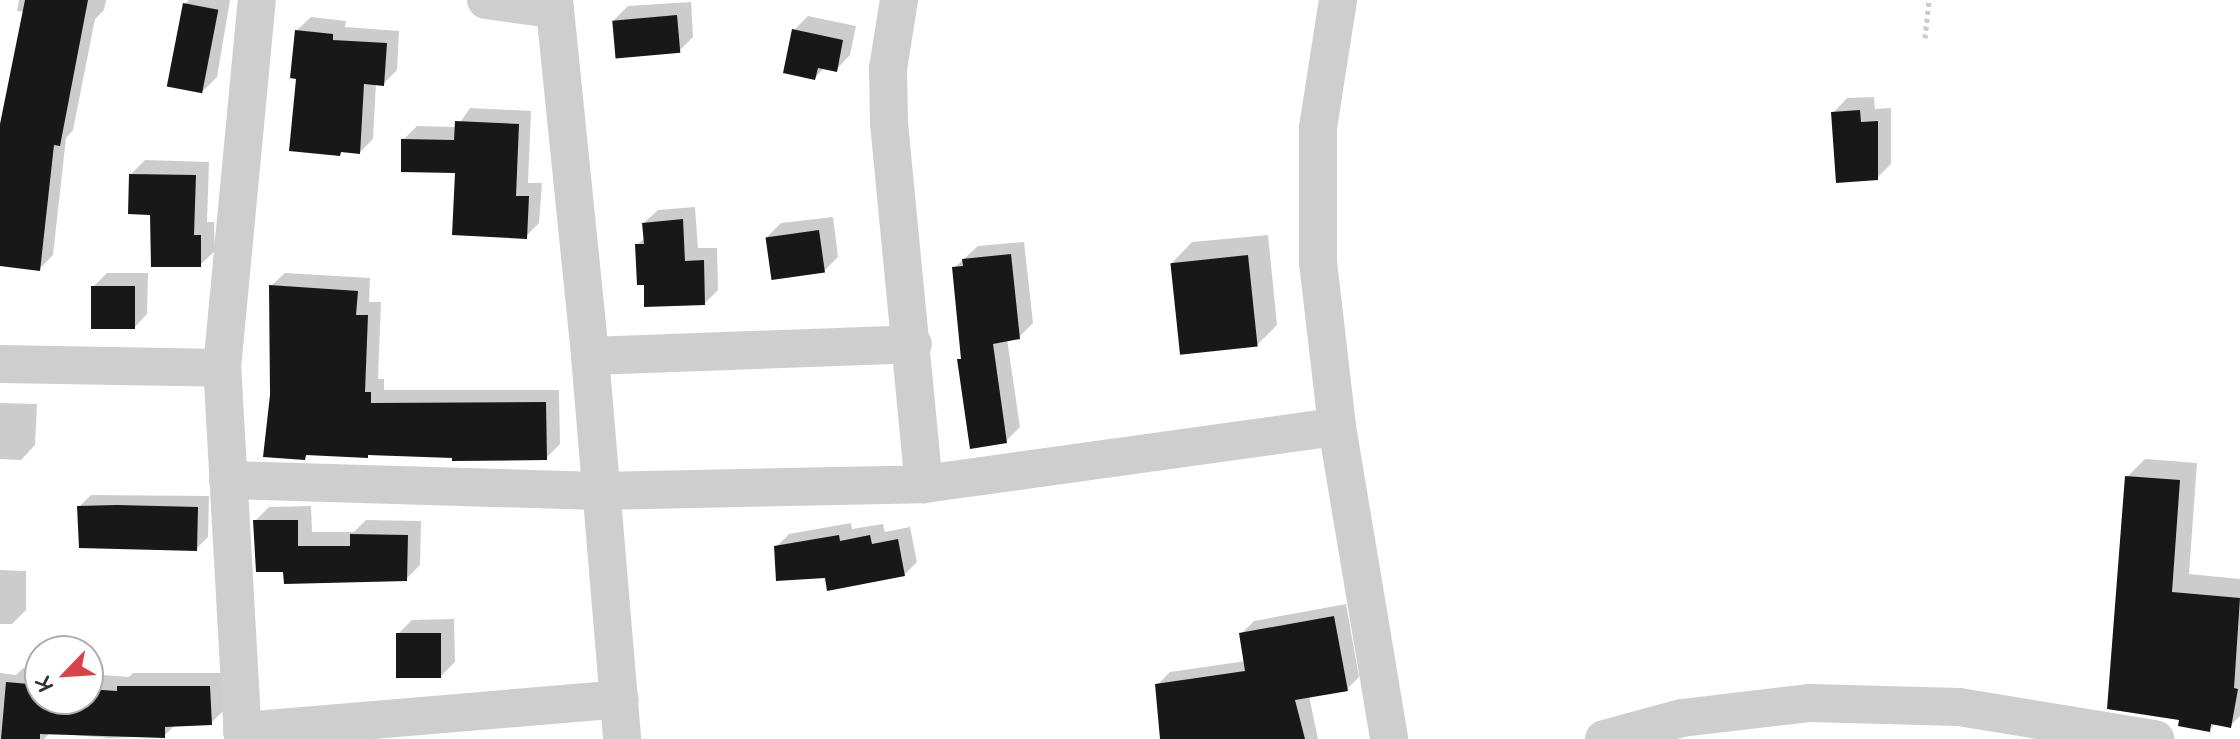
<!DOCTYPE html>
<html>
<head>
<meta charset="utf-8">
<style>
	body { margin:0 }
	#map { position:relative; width:2240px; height:739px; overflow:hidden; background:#fff; font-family:Quicksand,sans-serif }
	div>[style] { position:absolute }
	.shadow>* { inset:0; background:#0003 }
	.building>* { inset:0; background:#181818; transform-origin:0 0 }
	.path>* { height:5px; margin-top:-2.5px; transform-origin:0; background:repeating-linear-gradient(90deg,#cbcbcb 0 4px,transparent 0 8px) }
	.street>* { height:38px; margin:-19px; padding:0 19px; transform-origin:19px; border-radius:19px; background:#cecece }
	span { translate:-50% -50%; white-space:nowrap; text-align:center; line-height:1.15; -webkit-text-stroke:8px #fff; paint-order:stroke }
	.north { position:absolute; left:24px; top:635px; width:80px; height:80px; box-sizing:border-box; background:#fff; border:2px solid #adadad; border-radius:50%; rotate:245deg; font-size:22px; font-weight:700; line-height:32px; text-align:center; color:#313131 }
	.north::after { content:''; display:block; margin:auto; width:28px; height:36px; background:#d94347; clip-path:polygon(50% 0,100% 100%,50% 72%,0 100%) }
</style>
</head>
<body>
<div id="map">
	<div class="shadow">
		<div style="clip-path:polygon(19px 0,106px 0,104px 10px,95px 19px,73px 130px,66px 138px,53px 255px,39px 269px,0 264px,0 135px,25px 12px,17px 11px)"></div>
		<div style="clip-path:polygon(189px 0,230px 0,217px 77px,203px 91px,185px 4px)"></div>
		<div style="clip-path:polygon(691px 2px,693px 37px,679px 51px,614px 20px,628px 6px)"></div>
		<div style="clip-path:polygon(808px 16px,856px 26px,850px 55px,836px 70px,825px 67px,815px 78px,794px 30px)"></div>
		<div style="clip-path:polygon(311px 17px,346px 21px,345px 27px,399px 31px,397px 70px,383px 84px,376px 83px,373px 139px,360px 152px,343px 151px,339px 154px,298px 77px,297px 30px)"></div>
		<div style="clip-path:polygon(1874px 97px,1875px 109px,1891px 108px,1891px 164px,1877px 178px,1833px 113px,1847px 98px)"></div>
		<div style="clip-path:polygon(470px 108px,531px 111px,528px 183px,542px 183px,539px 223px,526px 236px,457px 171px,403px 140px,417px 126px,457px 127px)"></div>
		<div style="clip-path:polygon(145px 160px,209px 162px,207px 222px,214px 222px,215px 251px,200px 265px,152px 213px,131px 174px)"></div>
		<div style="clip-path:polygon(695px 207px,698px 248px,717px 248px,718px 290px,705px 303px,646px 283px,637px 245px,646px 237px,644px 223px,658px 210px)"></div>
		<div style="clip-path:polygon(833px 217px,838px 257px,824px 271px,767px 237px,781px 223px)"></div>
		<div style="clip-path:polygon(1268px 235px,1277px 325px,1256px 346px,1172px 263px,1192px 242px)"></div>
		<div style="clip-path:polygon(1024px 242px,1033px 323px,1019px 337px,1007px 339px,1020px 427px,1006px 441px,959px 360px,962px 357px,954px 268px,978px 246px)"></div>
		<div style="clip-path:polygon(107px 273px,148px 273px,147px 314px,133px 329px,93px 287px)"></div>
		<div style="clip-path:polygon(285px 273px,370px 278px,369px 302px,381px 302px,378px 379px,384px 379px,384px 390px,559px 390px,560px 444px,546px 458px,310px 453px,304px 458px,272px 395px,271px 286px)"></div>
		<div style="clip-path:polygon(0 403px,37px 404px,35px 445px,21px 460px,0 459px)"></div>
		<div style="clip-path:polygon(2145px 459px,2197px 463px,2189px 574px,2240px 579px,2240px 716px,2230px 726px,2216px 723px,2209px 730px,2127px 477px)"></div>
		<div style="clip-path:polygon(91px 495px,209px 496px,208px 537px,196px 549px,79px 507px)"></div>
		<div style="clip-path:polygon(311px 506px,312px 532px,354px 532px,366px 520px,421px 521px,420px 565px,406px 579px,285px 570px,255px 521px,269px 507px)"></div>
		<div style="clip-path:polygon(851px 523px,852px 529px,883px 524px,885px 532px,910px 527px,917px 562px,904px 575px,826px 576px,776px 547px,789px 534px)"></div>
		<div style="clip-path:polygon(0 570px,26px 571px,26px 610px,12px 624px,0 624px)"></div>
		<div style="clip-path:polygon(1346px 604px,1359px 677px,1347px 689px,1309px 696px,1318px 739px,1162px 739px,1157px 685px,1170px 672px,1246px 661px,1241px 634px,1254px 621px)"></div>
		<div style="clip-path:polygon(454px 619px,455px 662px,441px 676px,398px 634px,412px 620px)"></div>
		<div style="clip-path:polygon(23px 668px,40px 670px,40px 699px,88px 699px,88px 674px,129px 677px,133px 673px,223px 673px,225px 709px,211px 723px,175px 725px,164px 736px,109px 738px,50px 733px,44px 739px,0 739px,0 673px,16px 675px)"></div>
	</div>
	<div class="building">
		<div style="clip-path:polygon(25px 0,88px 0,60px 146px,54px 145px,40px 271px,0 266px,0 124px)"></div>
		<div style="left:183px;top:3px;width:36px;height:85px;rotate:11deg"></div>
		<div style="left:677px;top:15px;width:38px;height:65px;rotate:85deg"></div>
		<div style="clip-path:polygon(792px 29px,843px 40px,837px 72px,818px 68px,815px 80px,783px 73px)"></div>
		<div style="clip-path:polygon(295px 30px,333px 34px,333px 40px,387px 43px,384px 86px,364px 84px,360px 154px,341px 152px,340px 156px,289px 151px,296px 79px,290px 78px)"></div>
		<div style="clip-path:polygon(1860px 110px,1861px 122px,1878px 121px,1878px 180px,1836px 183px,1831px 112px)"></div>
		<div style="clip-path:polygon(455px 121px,519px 124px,516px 196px,529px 196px,527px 239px,452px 235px,455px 173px,401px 172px,401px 139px,454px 140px)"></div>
		<div style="clip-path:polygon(129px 174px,196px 175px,194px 235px,201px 235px,201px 267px,151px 267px,150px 215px,128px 214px)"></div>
		<div style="clip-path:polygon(683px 219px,685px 261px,704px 260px,705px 305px,644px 307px,644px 285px,637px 285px,635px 244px,644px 244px,642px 223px)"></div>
		<div style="left:819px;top:230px;width:43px;height:54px;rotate:82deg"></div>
		<div style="clip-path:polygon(1011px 254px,1020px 339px,993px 344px,1007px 443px,970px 449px,957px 359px,961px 359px,952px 267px,963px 266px,962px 259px)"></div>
		<div style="left:1248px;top:255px;width:92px;height:78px;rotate:84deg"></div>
		<div style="clip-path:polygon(269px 285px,358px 291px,356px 315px,368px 315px,365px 392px,371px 392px,371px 403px,546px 402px,547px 460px,452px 461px,452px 458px,368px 455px,368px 458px,306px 455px,305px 460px,263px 457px,270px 395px)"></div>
		<div style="left:91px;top:286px;width:44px;height:43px"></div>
		<div style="clip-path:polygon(2125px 476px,2180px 480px,2172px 592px,2240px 598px,2234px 688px,2238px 689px,2231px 728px,2211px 724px,2210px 732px,2178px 726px,2179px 720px,2107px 709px)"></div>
		<div style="clip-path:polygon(117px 505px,198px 507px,197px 551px,79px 548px,77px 506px)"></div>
		<div style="clip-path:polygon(253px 520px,298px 520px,298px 546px,350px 546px,350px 534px,408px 535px,407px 581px,284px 584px,283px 572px,256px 572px)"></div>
		<div style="clip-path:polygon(839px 535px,840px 541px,870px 535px,872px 544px,898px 539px,905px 576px,827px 591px,825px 578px,776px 581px,774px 546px)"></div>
		<div style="clip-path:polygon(1334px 616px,1348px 691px,1295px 700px,1305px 739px,1160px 739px,1155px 684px,1245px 671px,1239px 633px)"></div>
		<div style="left:396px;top:633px;width:45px;height:45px"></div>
		<div style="clip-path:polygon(6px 682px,40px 685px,40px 699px,88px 699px,88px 689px,117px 691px,117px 686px,210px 686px,212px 725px,165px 727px,165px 738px,40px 734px,40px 739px,1px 739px)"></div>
	</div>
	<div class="path">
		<div style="left:1925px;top:38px;width:38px;rotate:-84deg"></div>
	</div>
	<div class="street">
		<div style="left:486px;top:0;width:68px;rotate:7.7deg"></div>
		<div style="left:554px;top:0;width:358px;rotate:84.2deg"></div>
		<div style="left:590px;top:356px;width:384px;rotate:85.2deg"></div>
		<div style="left:899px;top:0;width:70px;rotate:99.1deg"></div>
		<div style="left:888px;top:69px;width:54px;rotate:88.9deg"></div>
		<div style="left:889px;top:123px;width:363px;rotate:84.5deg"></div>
		<div style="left:1338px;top:0;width:130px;rotate:98.9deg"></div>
		<div style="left:1318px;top:128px;width:134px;rotate:90deg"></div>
		<div style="left:1318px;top:262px;width:166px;rotate:83.4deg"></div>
		<div style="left:1337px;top:427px;width:316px;rotate:80.5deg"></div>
		<div style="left:590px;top:356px;width:323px;rotate:-2.1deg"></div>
		<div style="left:0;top:364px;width:222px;rotate:1deg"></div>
		<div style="left:228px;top:480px;width:371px;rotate:1.7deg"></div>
		<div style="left:599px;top:491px;width:325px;rotate:-1.2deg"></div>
		<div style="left:924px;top:484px;width:417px;rotate:-7.9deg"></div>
		<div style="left:242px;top:731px;width:379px;rotate:-4.8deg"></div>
		<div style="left:243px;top:739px;width:372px;rotate:-93.2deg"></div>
		<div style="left:222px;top:368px;width:370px;rotate:-84.6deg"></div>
		<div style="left:1604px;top:739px;width:81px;rotate:-15.1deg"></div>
		<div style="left:1682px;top:718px;width:128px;rotate:-6.7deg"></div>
		<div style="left:1809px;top:703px;width:150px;rotate:1.5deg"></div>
		<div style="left:1959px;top:707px;width:199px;rotate:9.3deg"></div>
	</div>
	<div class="north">K</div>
</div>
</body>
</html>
